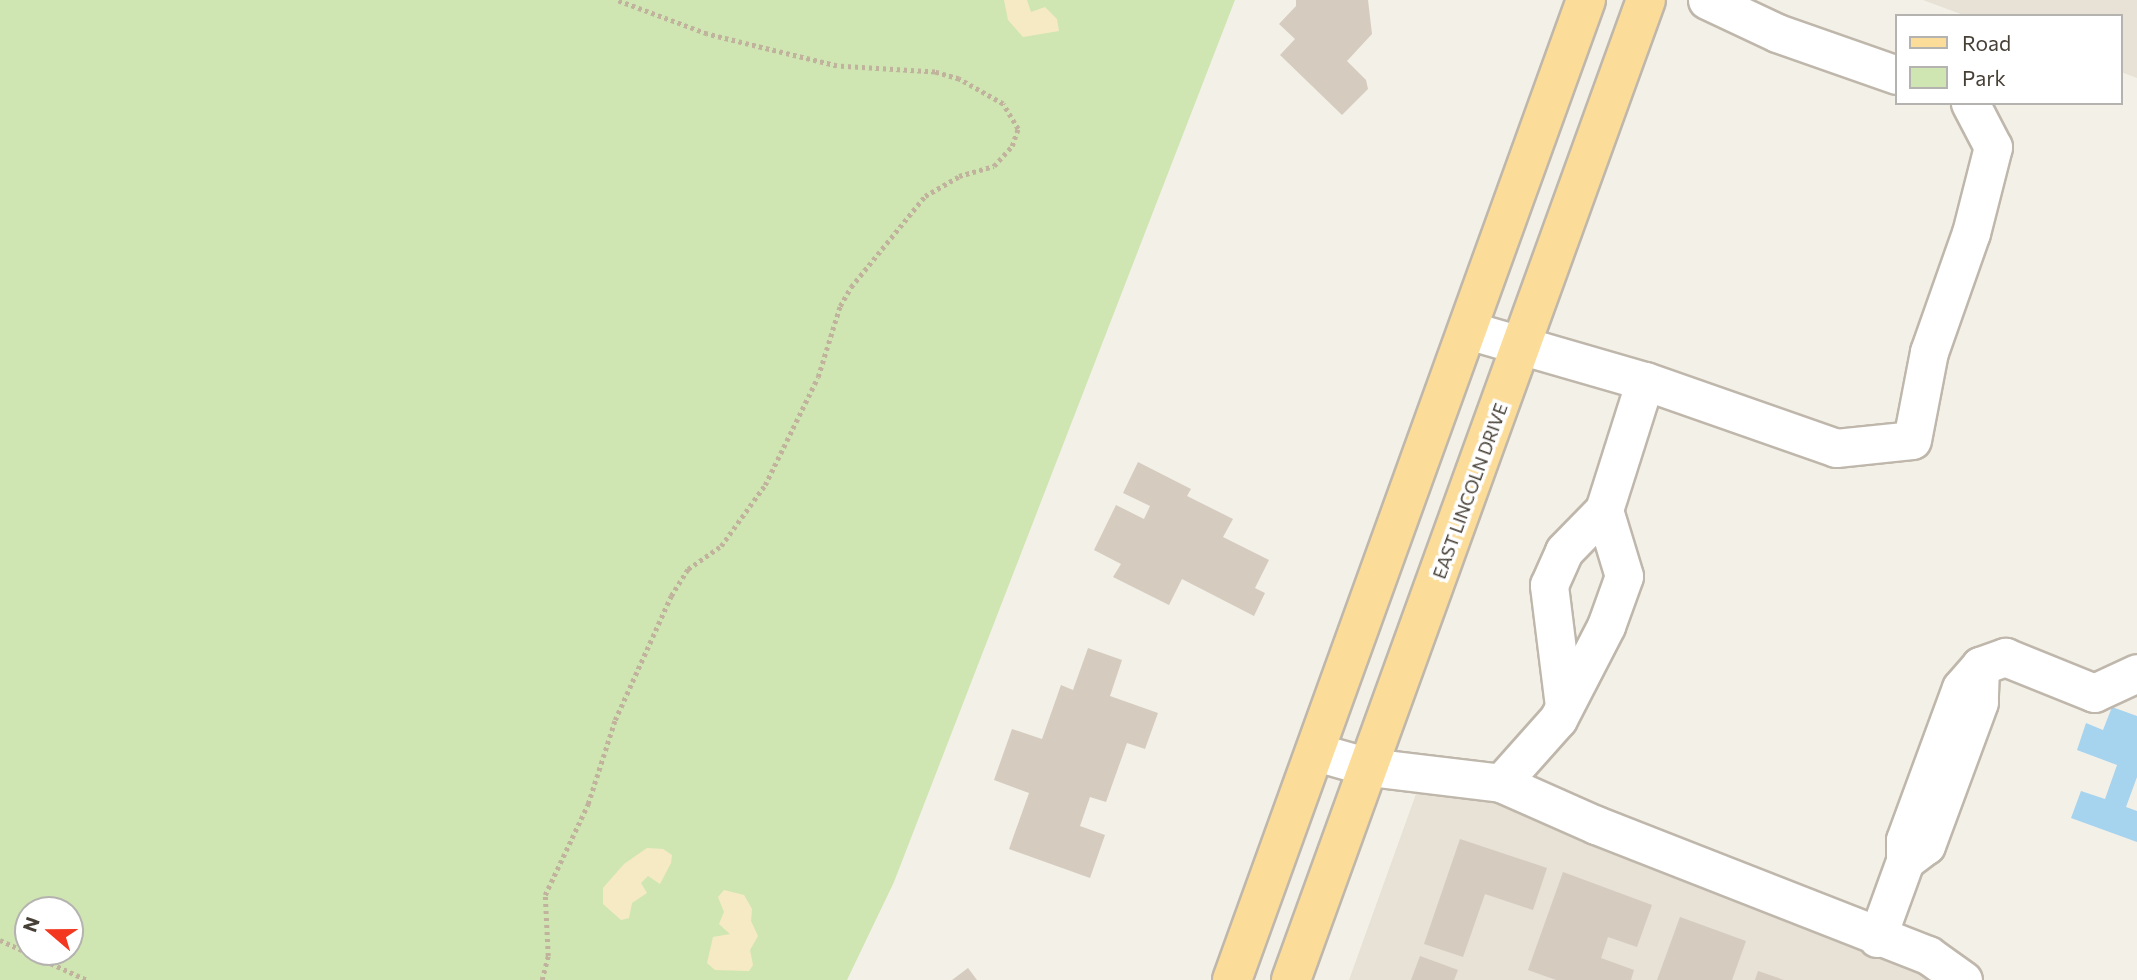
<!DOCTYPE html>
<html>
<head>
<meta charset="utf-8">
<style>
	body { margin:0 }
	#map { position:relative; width:2137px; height:980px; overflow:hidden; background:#f3f0e8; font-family:Commissioner,sans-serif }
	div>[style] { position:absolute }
	.residential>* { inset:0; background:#e7e1d6 }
	.green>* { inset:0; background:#d0e6b2 }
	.sand>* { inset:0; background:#f6eac5 }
	.water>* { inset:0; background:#a6d3ee }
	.building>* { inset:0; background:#d5cbbe }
	.path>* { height:4.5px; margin-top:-2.25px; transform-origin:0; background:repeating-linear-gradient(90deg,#c0b29c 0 3.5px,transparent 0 7px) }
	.roads { filter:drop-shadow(2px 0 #bfb7ab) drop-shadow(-2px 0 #bfb7ab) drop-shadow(0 2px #bfb7ab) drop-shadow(0 -2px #bfb7ab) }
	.minor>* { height:37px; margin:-18.5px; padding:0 18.5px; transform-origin:18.5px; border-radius:18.5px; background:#fff }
	.major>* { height:38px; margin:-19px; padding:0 19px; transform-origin:19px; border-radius:19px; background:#fbdc99 }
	span { translate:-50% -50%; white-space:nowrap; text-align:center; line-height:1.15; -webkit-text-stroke:7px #fff; paint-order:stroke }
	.street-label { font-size:18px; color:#474037 }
	.legend { position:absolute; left:1895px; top:14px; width:228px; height:91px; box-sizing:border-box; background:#fff; border:2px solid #b5b3af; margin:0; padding:9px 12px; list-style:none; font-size:21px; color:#474037 }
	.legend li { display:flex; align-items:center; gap:14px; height:35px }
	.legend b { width:35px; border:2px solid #b5b3af }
	.north { position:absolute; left:14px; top:896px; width:70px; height:70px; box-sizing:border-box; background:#fff; border:2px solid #b5b3af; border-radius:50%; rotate:290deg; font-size:19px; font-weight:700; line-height:28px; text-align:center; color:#474037 }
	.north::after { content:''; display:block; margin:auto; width:24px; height:32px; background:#f3381f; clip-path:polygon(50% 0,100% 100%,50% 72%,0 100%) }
</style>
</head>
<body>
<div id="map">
	<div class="residential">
		<div style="clip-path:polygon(1923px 0,2137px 0,2137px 78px,2121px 72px,2121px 16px,1966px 16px)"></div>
		<div style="clip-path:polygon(1425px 769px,1956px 980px,1349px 980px)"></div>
	</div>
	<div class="green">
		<div style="clip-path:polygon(evenodd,0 0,1235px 0,894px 882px,847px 980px,0 980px,0 0,28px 910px,70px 910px,70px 952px,28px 952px,28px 910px)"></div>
	</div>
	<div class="sand">
		<div style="clip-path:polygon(1004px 0,1027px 0,1031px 12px,1045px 7px,1057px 19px,1059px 31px,1023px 37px,1008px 20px)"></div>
		<div style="clip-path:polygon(647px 848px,663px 849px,672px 855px,671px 863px,660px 884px,648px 876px,641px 883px,647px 893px,632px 903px,629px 918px,621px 920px,603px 904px,603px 888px,624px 864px)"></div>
		<div style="clip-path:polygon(724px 890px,744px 895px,752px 909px,751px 921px,758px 936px,750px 950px,753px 965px,749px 971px,715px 970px,707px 963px,713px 937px,730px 934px,719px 924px,724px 912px,718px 897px)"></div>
	</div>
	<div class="water">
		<div style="clip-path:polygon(2112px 707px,2137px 716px,2137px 777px,2126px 807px,2137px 811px,2137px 842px,2071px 818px,2081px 791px,2105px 799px,2117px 765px,2077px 750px,2086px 723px,2103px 730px)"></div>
	</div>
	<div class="building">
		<div style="clip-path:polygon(1296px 0,1368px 0,1372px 34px,1347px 61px,1366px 80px,1368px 89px,1342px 115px,1280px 55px,1295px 39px,1279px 24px,1296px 6px)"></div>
		<div style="clip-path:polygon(1138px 462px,1191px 489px,1187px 496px,1233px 519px,1223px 537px,1269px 560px,1255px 588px,1265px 593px,1254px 616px,1182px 579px,1169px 605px,1113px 577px,1121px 564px,1094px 550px,1116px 505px,1144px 519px,1150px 506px,1123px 493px)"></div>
		<div style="clip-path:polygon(1088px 648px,1122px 660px,1110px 696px,1158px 713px,1145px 749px,1127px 743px,1106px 802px,1090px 797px,1080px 826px,1105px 835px,1090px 878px,1009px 849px,1029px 793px,994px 780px,1012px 729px,1042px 739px,1061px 685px,1073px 690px)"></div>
		<div style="clip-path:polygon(1460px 839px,1547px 868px,1533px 910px,1485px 894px,1463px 957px,1424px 944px)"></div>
		<div style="clip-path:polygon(1563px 872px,1652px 905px,1637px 947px,1608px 937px,1601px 958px,1634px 970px,1631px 980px,1556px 980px,1528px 970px)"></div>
		<div style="clip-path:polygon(1680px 917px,1746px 941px,1732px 980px,1657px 980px)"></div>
		<div style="clip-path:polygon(1420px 956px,1458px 970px,1454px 980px,1411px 980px)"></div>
		<div style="clip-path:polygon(968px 968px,977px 980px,952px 980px)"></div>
		<div style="clip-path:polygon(1758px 971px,1784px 980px,1755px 980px)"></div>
	</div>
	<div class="path">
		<div style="left:0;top:940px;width:96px;rotate:24.7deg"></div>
		<div style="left:542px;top:980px;width:25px;rotate:-76deg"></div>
		<div style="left:548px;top:956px;width:61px;rotate:-92.8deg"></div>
		<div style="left:545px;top:895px;width:101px;rotate:-64.7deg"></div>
		<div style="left:588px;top:804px;width:88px;rotate:-72.2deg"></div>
		<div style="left:615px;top:720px;width:136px;rotate:-65.7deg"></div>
		<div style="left:671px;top:596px;width:32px;rotate:-58deg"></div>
		<div style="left:688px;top:569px;width:40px;rotate:-34.9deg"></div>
		<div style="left:721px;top:546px;width:75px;rotate:-54.2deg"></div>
		<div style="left:765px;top:485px;width:120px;rotate:-63.9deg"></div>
		<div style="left:818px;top:377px;width:74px;rotate:-72.8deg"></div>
		<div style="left:840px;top:306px;width:22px;rotate:-60deg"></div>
		<div style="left:851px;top:287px;width:117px;rotate:-50.9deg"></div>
		<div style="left:925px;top:196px;width:39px;rotate:-30deg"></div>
		<div style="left:959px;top:176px;width:36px;rotate:-16deg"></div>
		<div style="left:994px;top:166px;width:27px;rotate:-48deg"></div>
		<div style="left:1012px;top:146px;width:18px;rotate:-71deg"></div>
		<div style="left:1018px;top:129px;width:29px;rotate:-121deg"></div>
		<div style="left:1003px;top:104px;width:51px;rotate:-150.4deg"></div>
		<div style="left:959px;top:79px;width:25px;rotate:-164deg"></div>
		<div style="left:935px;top:72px;width:98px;rotate:-176.5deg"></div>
		<div style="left:837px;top:66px;width:134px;rotate:-166.2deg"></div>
		<div style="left:707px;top:34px;width:97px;rotate:-159.5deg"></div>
	</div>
	<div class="roads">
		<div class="minor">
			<div style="left:1707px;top:0;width:77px;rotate:25.2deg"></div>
			<div style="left:1777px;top:33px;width:127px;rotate:19.3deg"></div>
			<div style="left:1468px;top:330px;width:184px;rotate:16.1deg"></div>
			<div style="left:1645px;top:381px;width:202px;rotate:19.3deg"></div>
			<div style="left:1836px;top:448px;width:76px;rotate:-6deg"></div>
			<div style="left:1912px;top:440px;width:90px;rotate:-79.1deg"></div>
			<div style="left:1929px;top:352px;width:126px;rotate:-70.6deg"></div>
			<div style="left:1971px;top:233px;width:89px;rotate:-75.7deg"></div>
			<div style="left:1993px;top:147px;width:50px;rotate:-117.6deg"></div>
			<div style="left:1980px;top:666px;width:27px;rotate:-20deg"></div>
			<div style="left:2005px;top:657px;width:96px;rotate:22deg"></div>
			<div style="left:2094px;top:693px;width:47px;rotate:-24.9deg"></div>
			<div style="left:1564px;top:706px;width:122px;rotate:-97.1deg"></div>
			<div style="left:1549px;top:585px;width:37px;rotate:-66deg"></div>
			<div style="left:1564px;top:551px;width:57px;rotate:-45.7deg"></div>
			<div style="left:1316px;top:752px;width:55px;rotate:15.8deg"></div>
			<div style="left:1369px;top:767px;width:133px;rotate:6.9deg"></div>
			<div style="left:1501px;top:783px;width:104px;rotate:23.9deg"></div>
			<div style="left:1596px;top:825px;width:357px;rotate:21.4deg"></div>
			<div style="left:1928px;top:955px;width:43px;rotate:35.5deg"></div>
			<div style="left:1501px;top:783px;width:86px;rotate:-48.3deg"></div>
			<div style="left:1558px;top:719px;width:105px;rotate:-62.7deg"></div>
			<div style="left:1606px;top:626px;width:53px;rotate:-70.2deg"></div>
			<div style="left:1624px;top:576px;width:69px;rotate:-106.9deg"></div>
			<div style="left:1604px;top:510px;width:135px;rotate:-72.4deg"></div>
			<div style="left:1877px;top:938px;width:82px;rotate:-70deg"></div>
			<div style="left:1905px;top:861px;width:21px;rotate:-90deg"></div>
			<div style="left:1905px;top:840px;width:162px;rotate:-69.8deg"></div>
			<div style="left:1961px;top:688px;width:29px;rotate:-49deg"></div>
			<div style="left:1980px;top:666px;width:36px;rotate:92deg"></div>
			<div style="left:1979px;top:702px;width:153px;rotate:110.3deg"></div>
			<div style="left:1926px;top:845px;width:26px;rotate:143deg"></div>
		</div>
		<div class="major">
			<div style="left:1232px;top:980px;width:1042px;rotate:-70.14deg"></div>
			<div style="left:1291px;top:980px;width:1042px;rotate:-70.09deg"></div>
		</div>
	</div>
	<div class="street-label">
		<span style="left:1470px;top:491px;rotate:-70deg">EAST LINCOLN DRIVE</span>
	</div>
	<ul class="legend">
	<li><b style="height:9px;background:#fbdc99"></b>Road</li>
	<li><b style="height:19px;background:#d0e6b2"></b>Park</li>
	</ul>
	<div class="north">N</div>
</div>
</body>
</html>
